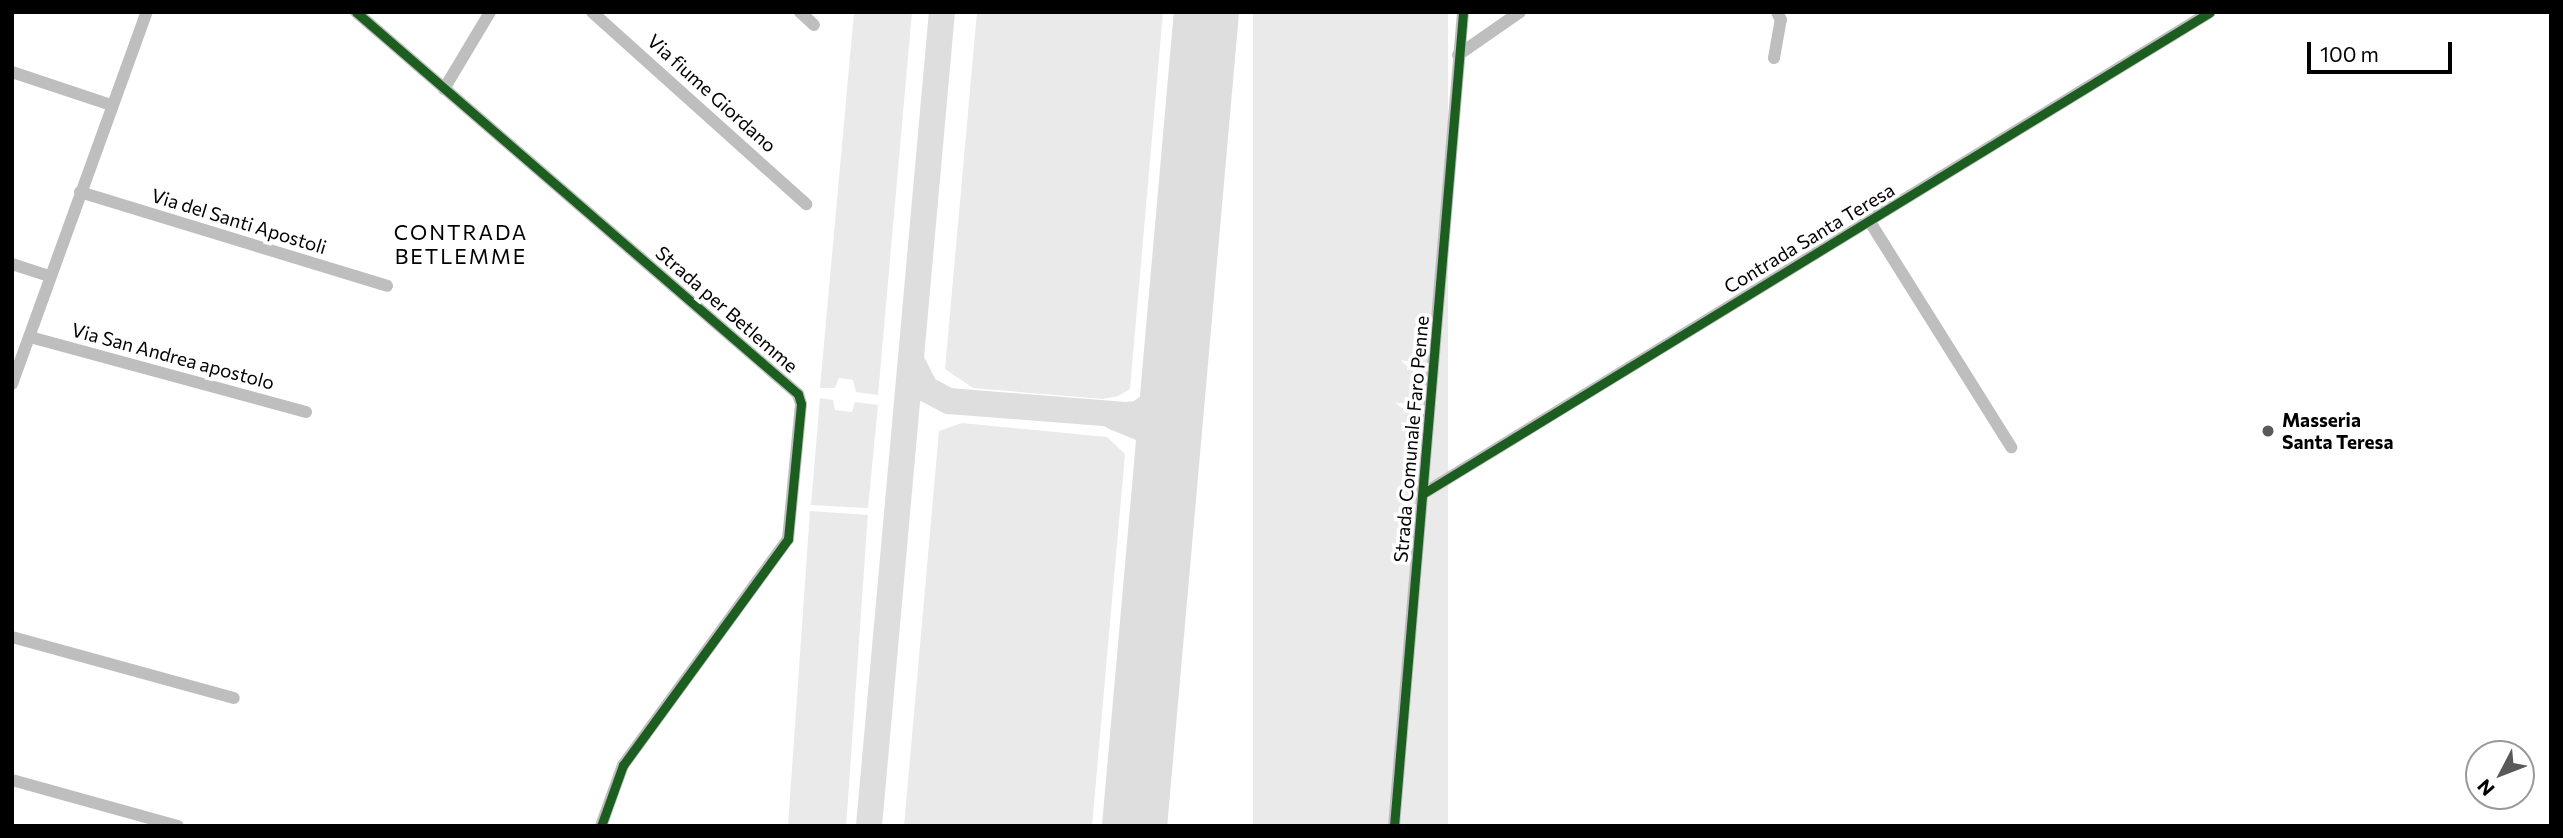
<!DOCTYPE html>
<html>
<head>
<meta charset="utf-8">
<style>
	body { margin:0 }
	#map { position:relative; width:2563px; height:838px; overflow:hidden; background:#fff; font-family:Commissioner,sans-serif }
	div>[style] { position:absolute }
	.green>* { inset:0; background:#eaeaea; transform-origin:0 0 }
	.taxiway>* { height:26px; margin:-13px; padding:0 13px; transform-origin:13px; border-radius:13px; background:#dedede }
	.runway>* { height:65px; margin:-32.5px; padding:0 32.5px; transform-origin:32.5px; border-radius:32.5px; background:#dedede }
	.minor>* { height:12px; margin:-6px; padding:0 6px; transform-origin:6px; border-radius:6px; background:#bebebe }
	.cycleway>* { height:9px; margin:-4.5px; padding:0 4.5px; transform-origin:4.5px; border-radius:4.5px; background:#1b5e20 }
	.dots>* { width:19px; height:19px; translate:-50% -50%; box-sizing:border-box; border:4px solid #fff; border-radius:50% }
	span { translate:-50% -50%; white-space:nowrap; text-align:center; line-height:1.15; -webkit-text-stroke:7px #fff; paint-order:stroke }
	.street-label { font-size:19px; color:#000 }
	.poi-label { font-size:19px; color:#000; font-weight:700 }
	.left { translate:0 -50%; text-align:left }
	.neighbourhood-label { font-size:21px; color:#000; letter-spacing:2px }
	.frame { position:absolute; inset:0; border:14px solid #000; pointer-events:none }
	.north { position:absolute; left:2465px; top:740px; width:70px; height:70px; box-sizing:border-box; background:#fff; border:2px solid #999; border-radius:50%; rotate:228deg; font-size:19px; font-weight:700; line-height:28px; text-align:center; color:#000 }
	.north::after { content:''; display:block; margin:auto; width:24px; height:32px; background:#595959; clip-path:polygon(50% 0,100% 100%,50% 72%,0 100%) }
	.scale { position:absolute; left:2307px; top:42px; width:145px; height:32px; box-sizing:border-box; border:4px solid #000; border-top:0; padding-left:9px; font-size:21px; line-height:24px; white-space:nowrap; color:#000; -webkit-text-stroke:5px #fff; paint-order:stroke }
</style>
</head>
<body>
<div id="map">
	<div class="green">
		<div style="clip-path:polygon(854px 12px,912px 12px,878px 395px,856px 392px,853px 380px,839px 378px,835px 388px,820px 388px)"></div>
		<div style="clip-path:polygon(977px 12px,1163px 12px,1130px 389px,1118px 396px,1103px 399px,973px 388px,945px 369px)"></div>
		<div style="left:1253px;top:12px;width:195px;height:817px"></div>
		<div style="clip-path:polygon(820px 398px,833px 400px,835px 410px,852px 412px,855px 402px,878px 405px,868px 508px,811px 505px)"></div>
		<div style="clip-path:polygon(962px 423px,1107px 437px,1125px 454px,1092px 826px,904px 826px,939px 431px)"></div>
		<div style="left:810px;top:511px;width:58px;height:316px;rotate:4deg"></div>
	</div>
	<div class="taxiway">
		<div style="left:911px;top:360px;width:33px;rotate:63deg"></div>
		<div style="left:926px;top:389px;width:26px;rotate:28deg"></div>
		<div style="left:949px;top:401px;width:177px;rotate:4.5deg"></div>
		<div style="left:1125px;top:415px;width:13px;rotate:-4deg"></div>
		<div style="left:1138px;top:414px;width:24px;rotate:-35deg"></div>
		<div style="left:1158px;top:400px;width:19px;rotate:-58deg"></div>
		<div style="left:1168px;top:384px;width:29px;rotate:-76deg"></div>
		<div style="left:1114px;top:417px;width:35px;rotate:22deg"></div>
		<div style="left:1147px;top:430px;width:34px;rotate:67deg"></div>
		<div style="left:1160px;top:461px;width:29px;rotate:82deg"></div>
		<div style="left:869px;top:826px;width:817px;rotate:-84.88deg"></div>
	</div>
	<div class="runway">
		<div style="left:1134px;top:826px;width:817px;rotate:-84.95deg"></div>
	</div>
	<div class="minor">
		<div style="left:356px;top:12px;width:584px;rotate:40.84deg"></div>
		<div style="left:798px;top:394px;width:10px;rotate:73deg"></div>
		<div style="left:801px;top:404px;width:136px;rotate:95.5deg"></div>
		<div style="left:788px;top:539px;width:280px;rotate:126.1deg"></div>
		<div style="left:623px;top:765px;width:65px;rotate:109.8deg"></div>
		<div style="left:592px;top:12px;width:288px;rotate:41.9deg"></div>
		<div style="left:800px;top:12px;width:19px;rotate:43deg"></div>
		<div style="left:1458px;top:55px;width:75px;rotate:-34.7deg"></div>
		<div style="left:1774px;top:58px;width:39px;rotate:-80deg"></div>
		<div style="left:1781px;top:20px;width:9px;rotate:-117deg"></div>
		<div style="left:12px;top:72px;width:104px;rotate:18.4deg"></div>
		<div style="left:444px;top:89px;width:90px;rotate:-59.1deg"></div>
		<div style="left:80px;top:192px;width:321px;rotate:17deg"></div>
		<div style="left:1870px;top:222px;width:266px;rotate:57.9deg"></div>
		<div style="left:12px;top:264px;width:40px;rotate:18deg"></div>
		<div style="left:30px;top:337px;width:286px;rotate:15.2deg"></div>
		<div style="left:12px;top:384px;width:396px;rotate:-70.1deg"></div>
		<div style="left:1424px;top:493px;width:921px;rotate:-31.46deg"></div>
		<div style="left:12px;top:637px;width:230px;rotate:15.4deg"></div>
		<div style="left:12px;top:780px;width:172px;rotate:15.5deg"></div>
		<div style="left:1394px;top:826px;width:817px;rotate:-85.15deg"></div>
	</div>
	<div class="cycleway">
		<div style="left:356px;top:12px;width:584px;rotate:40.84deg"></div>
		<div style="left:798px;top:394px;width:10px;rotate:73deg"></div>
		<div style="left:801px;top:404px;width:136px;rotate:95.5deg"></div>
		<div style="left:788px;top:539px;width:280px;rotate:126.1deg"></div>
		<div style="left:623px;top:765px;width:65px;rotate:109.8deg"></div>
		<div style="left:1424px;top:493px;width:921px;rotate:-31.46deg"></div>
		<div style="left:1394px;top:826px;width:817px;rotate:-85.15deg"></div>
	</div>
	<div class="dots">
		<div style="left:2268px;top:431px;background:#595959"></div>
	</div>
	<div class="street-label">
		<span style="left:712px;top:93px;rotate:42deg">Via fiume Giordano</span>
		<span style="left:239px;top:221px;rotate:17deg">Via del Santi Apostoli</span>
		<span style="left:1809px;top:238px;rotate:-31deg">Contrada Santa Teresa</span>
		<span style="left:727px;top:309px;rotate:41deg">Strada per Betlemme</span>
		<span style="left:173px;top:356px;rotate:15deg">Via San Andrea apostolo</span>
		<span style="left:1411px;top:439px;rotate:-85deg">Strada Comunale Faro Penne</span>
	</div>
	<div class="poi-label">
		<span class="left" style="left:2282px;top:431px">Masseria<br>Santa Teresa</span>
	</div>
	<div class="neighbourhood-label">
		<span style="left:461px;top:244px">CONTRADA<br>BETLEMME</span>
	</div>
	<div class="frame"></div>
	<div class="north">N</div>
	<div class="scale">100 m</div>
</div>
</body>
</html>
